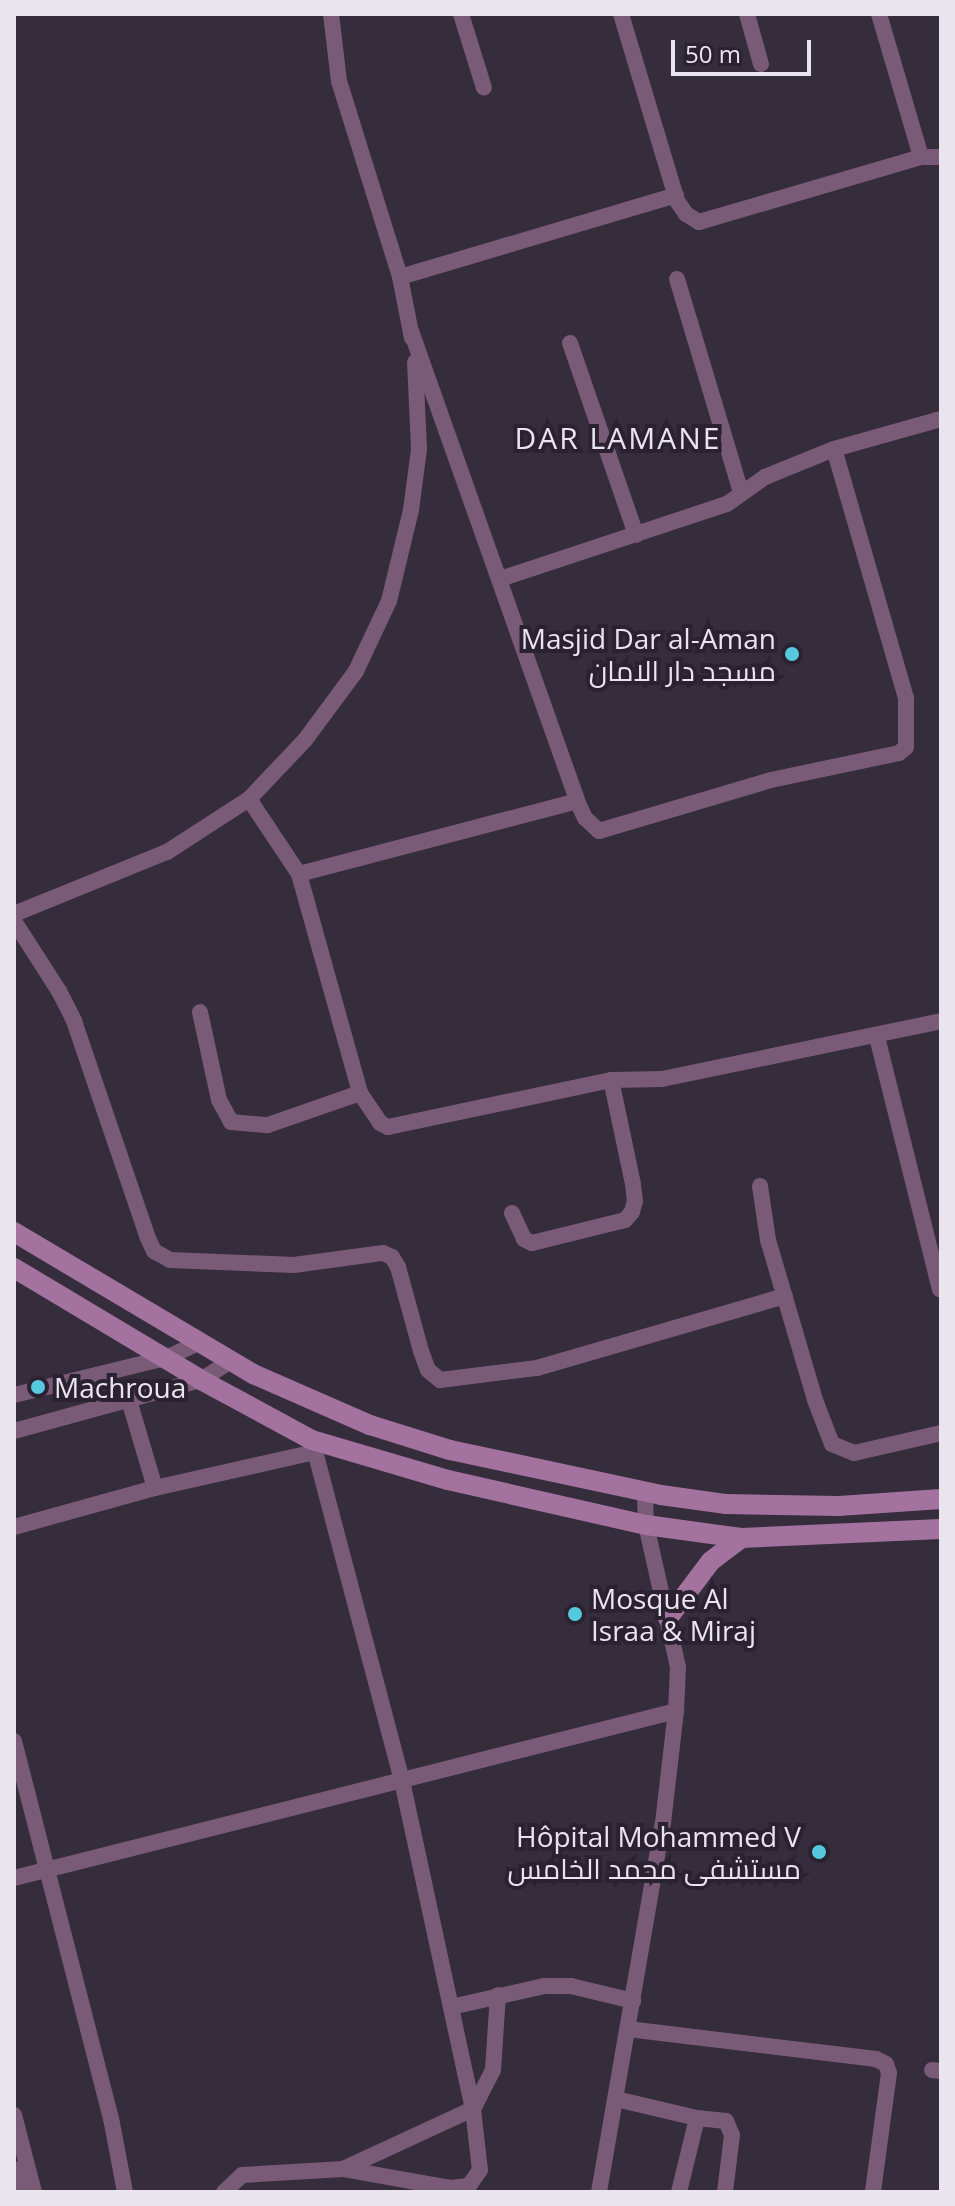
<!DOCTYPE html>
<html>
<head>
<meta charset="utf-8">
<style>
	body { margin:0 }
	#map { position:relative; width:955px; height:2206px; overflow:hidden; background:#352c3c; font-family:"Open Sans",Cairo,sans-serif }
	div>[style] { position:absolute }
	.street>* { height:16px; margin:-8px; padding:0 8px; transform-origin:8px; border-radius:8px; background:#7a5b77 }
	.secondary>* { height:20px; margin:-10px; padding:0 10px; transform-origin:10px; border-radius:10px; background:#a3729f }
	.dots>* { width:22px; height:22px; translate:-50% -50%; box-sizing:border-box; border:4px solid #2b2231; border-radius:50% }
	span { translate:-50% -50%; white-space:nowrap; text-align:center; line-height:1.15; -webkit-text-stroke:8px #2b2231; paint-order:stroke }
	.poi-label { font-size:28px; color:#eae4ef }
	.right { translate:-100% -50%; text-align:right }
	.left { translate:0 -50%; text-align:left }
	.neighbourhood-label { font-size:30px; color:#eae4ef; letter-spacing:2px }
	.frame { position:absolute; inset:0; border:16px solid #eae4ef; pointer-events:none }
	.scale { position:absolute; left:671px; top:40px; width:140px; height:36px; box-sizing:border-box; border:4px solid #eae4ef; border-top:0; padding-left:10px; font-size:24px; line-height:28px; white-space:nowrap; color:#eae4ef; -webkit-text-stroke:6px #2b2231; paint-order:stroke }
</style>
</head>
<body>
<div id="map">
	<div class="street">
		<div style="left:331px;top:14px;width:67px;rotate:83.2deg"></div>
		<div style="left:339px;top:81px;width:205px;rotate:72.7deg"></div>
		<div style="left:400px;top:277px;width:62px;rotate:78.9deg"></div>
		<div style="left:461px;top:14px;width:77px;rotate:72.7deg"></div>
		<div style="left:621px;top:14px;width:195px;rotate:73.3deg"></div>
		<div style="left:677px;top:201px;width:16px;rotate:55deg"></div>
		<div style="left:686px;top:214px;width:15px;rotate:32deg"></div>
		<div style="left:699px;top:222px;width:231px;rotate:-16.3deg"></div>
		<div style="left:921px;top:157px;width:20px"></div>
		<div style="left:747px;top:14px;width:52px;rotate:74.4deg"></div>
		<div style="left:879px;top:14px;width:149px;rotate:73.6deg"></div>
		<div style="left:400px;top:277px;width:288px;rotate:-16.5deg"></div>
		<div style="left:677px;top:279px;width:223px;rotate:73.3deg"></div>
		<div style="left:411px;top:331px;width:498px;rotate:70.5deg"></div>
		<div style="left:577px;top:801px;width:19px;rotate:65deg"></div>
		<div style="left:585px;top:818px;width:19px;rotate:43deg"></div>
		<div style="left:599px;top:831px;width:179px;rotate:-16.5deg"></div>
		<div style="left:771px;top:780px;width:131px;rotate:-11.9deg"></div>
		<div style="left:899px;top:753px;width:9px;rotate:-41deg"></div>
		<div style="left:906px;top:747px;width:49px;rotate:-90deg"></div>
		<div style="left:906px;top:698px;width:259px;rotate:-106.1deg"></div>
		<div style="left:570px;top:343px;width:203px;rotate:71deg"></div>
		<div style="left:500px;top:579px;width:239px;rotate:-18.3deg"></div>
		<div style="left:727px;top:504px;width:47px;rotate:-35.4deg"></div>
		<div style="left:765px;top:477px;width:74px;rotate:-22.1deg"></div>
		<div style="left:834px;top:449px;width:111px;rotate:-15.7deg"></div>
		<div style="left:249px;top:799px;width:90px;rotate:56.3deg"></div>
		<div style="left:299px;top:874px;width:227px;rotate:74.4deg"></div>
		<div style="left:360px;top:1093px;width:36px;rotate:56deg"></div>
		<div style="left:380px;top:1123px;width:9px;rotate:27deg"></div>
		<div style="left:388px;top:1127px;width:228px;rotate:-11.9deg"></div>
		<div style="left:611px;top:1080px;width:51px;rotate:-1.1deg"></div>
		<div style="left:662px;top:1079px;width:285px;rotate:-11.7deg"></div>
		<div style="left:299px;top:874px;width:287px;rotate:-14.7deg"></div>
		<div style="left:14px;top:914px;width:165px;rotate:-22.1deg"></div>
		<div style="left:167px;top:852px;width:98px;rotate:-32.9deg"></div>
		<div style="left:249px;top:799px;width:81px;rotate:-46.5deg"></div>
		<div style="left:305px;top:740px;width:86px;rotate:-53.5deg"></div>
		<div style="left:356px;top:671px;width:77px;rotate:-64.8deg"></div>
		<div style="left:389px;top:601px;width:94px;rotate:-76.4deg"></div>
		<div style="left:411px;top:510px;width:62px;rotate:-82.5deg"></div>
		<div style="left:419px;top:449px;width:87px;rotate:-92.6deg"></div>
		<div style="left:14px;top:921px;width:83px;rotate:57.3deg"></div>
		<div style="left:59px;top:991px;width:34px;rotate:63deg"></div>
		<div style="left:74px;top:1021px;width:227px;rotate:71.2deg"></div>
		<div style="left:147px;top:1236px;width:17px;rotate:65deg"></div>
		<div style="left:154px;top:1251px;width:18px;rotate:29deg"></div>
		<div style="left:170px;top:1260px;width:124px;rotate:2.3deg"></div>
		<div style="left:294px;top:1265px;width:90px;rotate:-7.7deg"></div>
		<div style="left:383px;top:1253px;width:10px;rotate:24deg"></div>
		<div style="left:392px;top:1257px;width:12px;rotate:59deg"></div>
		<div style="left:398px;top:1267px;width:87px;rotate:74.7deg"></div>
		<div style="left:421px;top:1351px;width:20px;rotate:70deg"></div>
		<div style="left:428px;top:1370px;width:16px;rotate:40deg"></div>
		<div style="left:440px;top:1380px;width:98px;rotate:-7.1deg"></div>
		<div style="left:537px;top:1368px;width:258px;rotate:-16.2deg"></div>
		<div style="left:200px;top:1012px;width:90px;rotate:77.8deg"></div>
		<div style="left:219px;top:1100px;width:25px;rotate:61deg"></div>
		<div style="left:231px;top:1122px;width:37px;rotate:5deg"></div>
		<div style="left:268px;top:1125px;width:97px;rotate:-19.2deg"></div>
		<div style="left:877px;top:1037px;width:260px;rotate:76deg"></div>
		<div style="left:760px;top:1186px;width:55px;rotate:81.6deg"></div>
		<div style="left:768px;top:1240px;width:167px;rotate:73.6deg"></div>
		<div style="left:815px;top:1400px;width:47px;rotate:68.9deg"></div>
		<div style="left:832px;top:1444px;width:24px;rotate:22deg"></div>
		<div style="left:854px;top:1453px;width:89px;rotate:-12.9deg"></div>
		<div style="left:512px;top:1213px;width:29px;rotate:65deg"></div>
		<div style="left:524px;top:1239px;width:9px;rotate:27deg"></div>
		<div style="left:532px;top:1243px;width:96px;rotate:-13.9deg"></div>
		<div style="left:625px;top:1220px;width:11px;rotate:-49deg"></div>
		<div style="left:632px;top:1212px;width:11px;rotate:-75deg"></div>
		<div style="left:635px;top:1201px;width:17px;rotate:-97deg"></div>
		<div style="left:633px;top:1184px;width:106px;rotate:-101.9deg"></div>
		<div style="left:14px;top:1395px;width:156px;rotate:-13.7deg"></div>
		<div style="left:166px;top:1358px;width:38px;rotate:-25deg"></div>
		<div style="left:14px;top:1431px;width:194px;rotate:-15.3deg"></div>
		<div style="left:201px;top:1380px;width:35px;rotate:-33deg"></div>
		<div style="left:312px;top:1440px;width:353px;rotate:75.2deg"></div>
		<div style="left:402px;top:1781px;width:336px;rotate:77.8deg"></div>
		<div style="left:473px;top:2109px;width:61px;rotate:83.5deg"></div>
		<div style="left:480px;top:2170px;width:19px;rotate:125deg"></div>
		<div style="left:469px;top:2186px;width:19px;rotate:174deg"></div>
		<div style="left:450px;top:2188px;width:109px;rotate:-169.9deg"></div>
		<div style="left:155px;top:1488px;width:164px;rotate:-12.7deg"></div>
		<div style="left:14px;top:1527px;width:146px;rotate:-15.5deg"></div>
		<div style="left:155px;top:1488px;width:92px;rotate:-106.5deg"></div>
		<div style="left:14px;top:1741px;width:389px;rotate:75.6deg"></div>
		<div style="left:111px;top:2118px;width:75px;rotate:79.3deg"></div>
		<div style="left:14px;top:1878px;width:683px;rotate:-14.16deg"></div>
		<div style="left:451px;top:2007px;width:95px;rotate:-12.7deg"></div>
		<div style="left:544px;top:1986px;width:27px"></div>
		<div style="left:571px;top:1986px;width:64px;rotate:13.6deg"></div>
		<div style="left:628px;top:2029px;width:250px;rotate:6.9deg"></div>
		<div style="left:876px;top:2059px;width:11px;rotate:27deg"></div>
		<div style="left:886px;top:2064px;width:9px;rotate:72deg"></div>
		<div style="left:889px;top:2073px;width:120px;rotate:97.7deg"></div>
		<div style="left:932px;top:2070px;width:9px;rotate:6deg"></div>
		<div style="left:616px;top:2099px;width:83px;rotate:13.2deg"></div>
		<div style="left:697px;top:2118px;width:29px;rotate:6deg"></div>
		<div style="left:726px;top:2121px;width:15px;rotate:67deg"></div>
		<div style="left:732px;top:2135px;width:57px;rotate:97deg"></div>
		<div style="left:14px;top:2115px;width:80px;rotate:75.4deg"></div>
		<div style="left:14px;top:2169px;width:24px;rotate:75deg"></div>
		<div style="left:224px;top:2192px;width:25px;rotate:-43deg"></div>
		<div style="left:242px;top:2175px;width:101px;rotate:-3.4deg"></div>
		<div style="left:343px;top:2169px;width:143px;rotate:-24.8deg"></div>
		<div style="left:473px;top:2109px;width:44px;rotate:-62.9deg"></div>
		<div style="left:493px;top:2070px;width:75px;rotate:-86.2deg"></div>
		<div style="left:599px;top:2192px;width:375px;rotate:-80.2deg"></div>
		<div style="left:663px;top:1823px;width:113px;rotate:-83.4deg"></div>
		<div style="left:676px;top:1711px;width:44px;rotate:-87.4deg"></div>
		<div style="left:678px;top:1667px;width:146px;rotate:-102.7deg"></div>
		<div style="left:646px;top:1525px;width:33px;rotate:-92deg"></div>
		<div style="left:679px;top:2192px;width:76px;rotate:-76.3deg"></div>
	</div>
	<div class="secondary">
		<div style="left:14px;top:1232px;width:278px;rotate:30.7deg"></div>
		<div style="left:253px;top:1374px;width:128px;rotate:23.6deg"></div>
		<div style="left:370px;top:1425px;width:84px;rotate:17.4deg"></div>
		<div style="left:450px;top:1450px;width:216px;rotate:12deg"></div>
		<div style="left:661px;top:1495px;width:66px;rotate:7.9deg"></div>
		<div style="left:726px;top:1504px;width:113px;rotate:1deg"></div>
		<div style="left:839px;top:1506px;width:102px;rotate:-3.9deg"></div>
		<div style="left:14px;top:1268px;width:218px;rotate:30.9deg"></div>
		<div style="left:201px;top:1380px;width:126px;rotate:28.4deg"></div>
		<div style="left:312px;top:1440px;width:142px;rotate:16.4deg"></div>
		<div style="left:448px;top:1480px;width:203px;rotate:12.8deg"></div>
		<div style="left:646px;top:1525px;width:96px;rotate:7.8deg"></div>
		<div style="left:741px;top:1538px;width:200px;rotate:-2.6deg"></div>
		<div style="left:668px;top:1618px;width:71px;rotate:-53deg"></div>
		<div style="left:711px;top:1561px;width:38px;rotate:-37deg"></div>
	</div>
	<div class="dots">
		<div style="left:792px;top:654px;background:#55cadf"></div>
		<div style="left:38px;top:1387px;background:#55cadf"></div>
		<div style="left:575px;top:1614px;background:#55cadf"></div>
		<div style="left:819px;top:1852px;background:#55cadf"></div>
	</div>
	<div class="poi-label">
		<span class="right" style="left:776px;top:654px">Masjid Dar al-Aman<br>مسجد دار الامان</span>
		<span class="left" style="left:54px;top:1387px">Machroua</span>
		<span class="left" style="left:591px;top:1614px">Mosque Al<br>Israa &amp; Miraj</span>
		<span class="right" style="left:801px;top:1852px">Hôpital Mohammed V<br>مستشفى محمد الخامس</span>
	</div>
	<div class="neighbourhood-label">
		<span style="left:618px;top:438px">DAR LAMANE</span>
	</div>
	<div class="frame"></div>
	<div class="scale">50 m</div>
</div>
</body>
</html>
